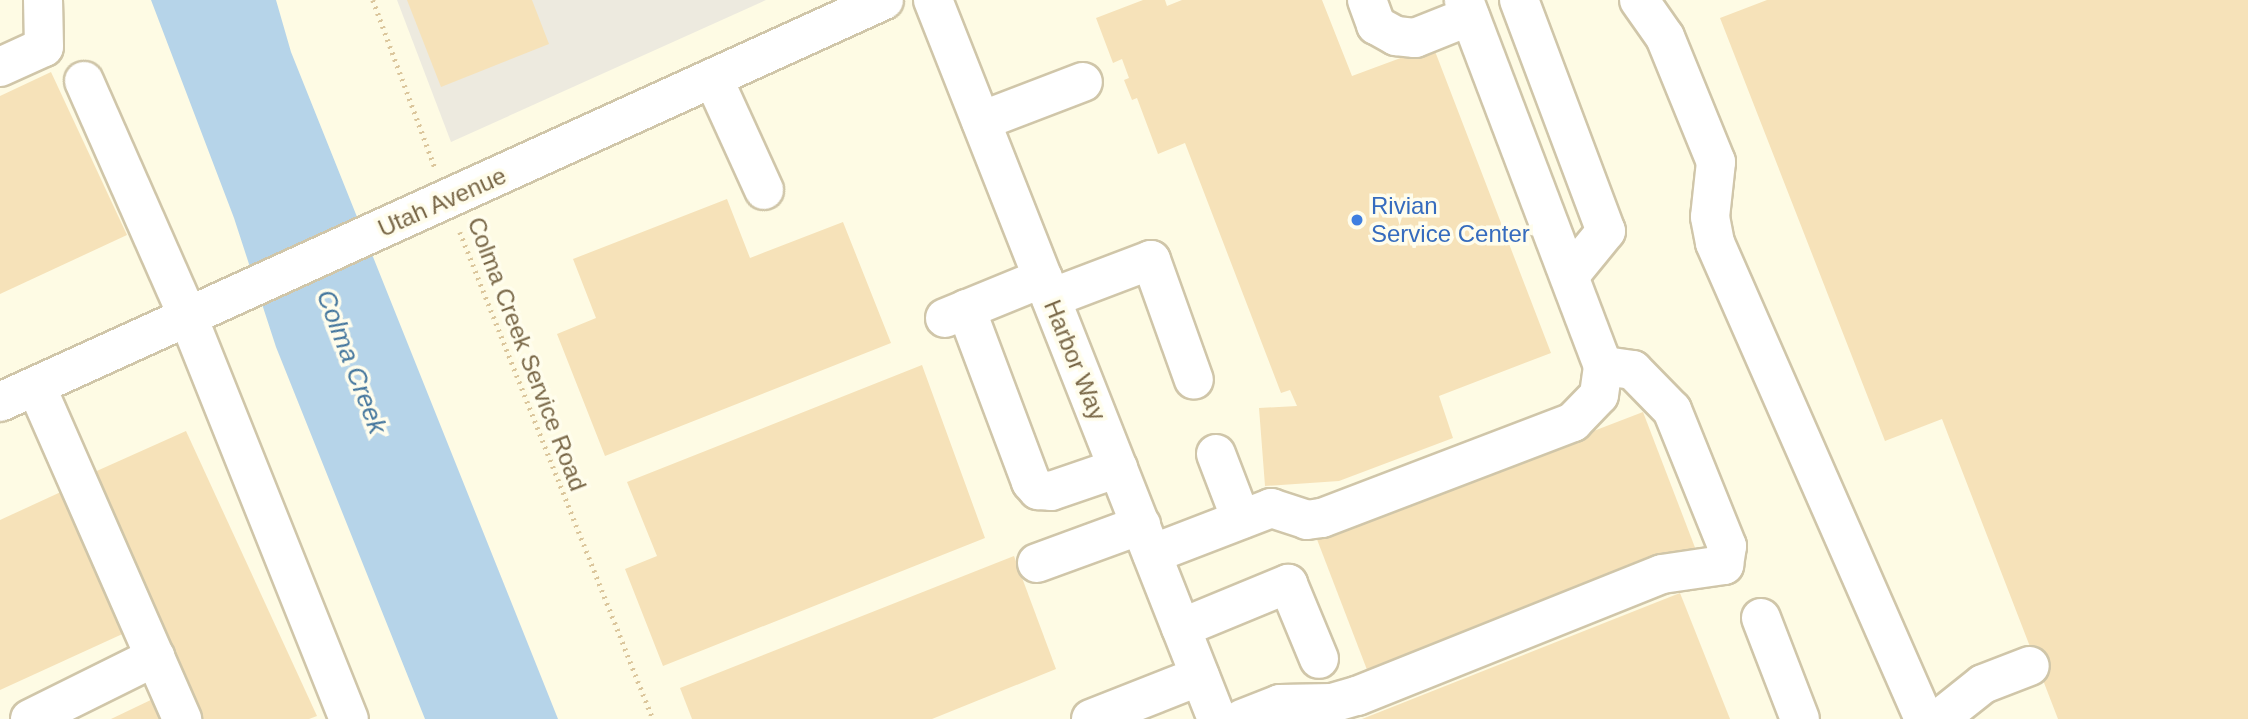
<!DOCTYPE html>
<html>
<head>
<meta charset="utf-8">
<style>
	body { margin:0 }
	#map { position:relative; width:2248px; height:719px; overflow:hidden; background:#fefbe4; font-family:Arial,sans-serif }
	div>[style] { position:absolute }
	.industrial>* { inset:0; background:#edeadf }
	.water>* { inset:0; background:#b6d4e9 }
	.building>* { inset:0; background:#f6e2b9; transform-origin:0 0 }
	.path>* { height:4.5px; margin-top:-2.25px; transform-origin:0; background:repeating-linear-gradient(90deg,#dbc69c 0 2px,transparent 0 7px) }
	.roads { filter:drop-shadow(2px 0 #d0c6a9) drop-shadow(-2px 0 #d0c6a9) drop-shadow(0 2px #d0c6a9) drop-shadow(0 -2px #d0c6a9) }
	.minor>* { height:38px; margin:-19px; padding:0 19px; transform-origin:19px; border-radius:19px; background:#fff }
	.dots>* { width:19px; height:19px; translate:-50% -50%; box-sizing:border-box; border:4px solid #fffdec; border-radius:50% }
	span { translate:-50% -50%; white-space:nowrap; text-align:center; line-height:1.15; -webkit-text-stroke:7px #fffdec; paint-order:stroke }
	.street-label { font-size:24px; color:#796747 }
	.shop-label { font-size:24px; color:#366cbe }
	.left { translate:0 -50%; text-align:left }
	.water-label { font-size:26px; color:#44769d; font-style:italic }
</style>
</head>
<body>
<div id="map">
	<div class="industrial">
		<div style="clip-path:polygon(397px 0,766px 0,451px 142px)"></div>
	</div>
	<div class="water">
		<div style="clip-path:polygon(151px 0,276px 0,291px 52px,558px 719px,425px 719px,276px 347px,234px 218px)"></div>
	</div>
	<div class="building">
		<div style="clip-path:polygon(407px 0,532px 0,549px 44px,441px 87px)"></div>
		<div style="clip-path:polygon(1143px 0,1165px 0,1167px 6px,1182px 0,1322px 0,1352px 76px,1433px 46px,1551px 353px,1439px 396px,1453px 438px,1339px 481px,1265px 486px,1259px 408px,1297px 406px,1290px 390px,1281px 393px,1185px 143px,1158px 154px,1137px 98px,1132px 100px,1124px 80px,1129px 78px,1122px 59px,1113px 63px,1096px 18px)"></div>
		<div style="clip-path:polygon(1767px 0,2248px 0,2248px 719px,2058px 719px,1942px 419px,1885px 441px,1720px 18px)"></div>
		<div style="clip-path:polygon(51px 72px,127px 235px,0 294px,0 96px)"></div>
		<div style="clip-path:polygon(727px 199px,750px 258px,843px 222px,891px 343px,605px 456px,557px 334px,596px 318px,573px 259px)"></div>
		<div style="clip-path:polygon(922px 365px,985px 538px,663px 666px,625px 569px,657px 556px,627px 482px)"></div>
		<div style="left:1643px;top:412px;width:155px;height:350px;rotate:69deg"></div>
		<div style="clip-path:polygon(186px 431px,317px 716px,309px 719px,202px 719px,90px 474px)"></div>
		<div style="clip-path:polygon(63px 491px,129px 631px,0 690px,0 520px)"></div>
		<div style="clip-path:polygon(1014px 556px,1056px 669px,932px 719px,692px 719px,680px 688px)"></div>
		<div style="clip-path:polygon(1680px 593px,1730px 719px,1362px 719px)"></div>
		<div style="clip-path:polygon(157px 697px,168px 719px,111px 719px)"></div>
	</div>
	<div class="path">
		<div style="left:373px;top:0;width:179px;rotate:69.7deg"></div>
		<div style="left:460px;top:232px;width:524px;rotate:68.38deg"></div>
	</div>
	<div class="roads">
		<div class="minor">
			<div style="left:933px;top:0;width:773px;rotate:68.45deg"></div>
			<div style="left:1367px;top:0;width:27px;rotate:70deg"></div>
			<div style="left:1376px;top:25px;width:23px;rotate:29deg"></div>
			<div style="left:1396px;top:36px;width:19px;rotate:6deg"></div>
			<div style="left:1415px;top:38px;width:59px;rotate:-21.8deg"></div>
			<div style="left:1519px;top:0;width:247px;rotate:69.4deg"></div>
			<div style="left:1606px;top:231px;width:57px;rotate:129.3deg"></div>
			<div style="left:1639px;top:0;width:45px;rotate:54.9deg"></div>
			<div style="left:1665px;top:37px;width:135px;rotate:67.8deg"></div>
			<div style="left:1716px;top:162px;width:55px;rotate:96.2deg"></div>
			<div style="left:1710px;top:217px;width:26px;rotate:79deg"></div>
			<div style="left:1715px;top:243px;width:520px;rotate:66.29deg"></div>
			<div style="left:0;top:67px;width:48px;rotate:-24.4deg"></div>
			<div style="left:44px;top:47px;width:47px;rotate:-91.2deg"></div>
			<div style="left:713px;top:78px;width:123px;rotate:65.5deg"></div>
			<div style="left:84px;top:81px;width:258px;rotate:66.2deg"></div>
			<div style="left:188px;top:317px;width:433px;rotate:68.2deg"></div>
			<div style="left:981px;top:121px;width:109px;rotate:-20.9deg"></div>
			<div style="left:1051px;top:298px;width:107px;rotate:-20.8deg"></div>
			<div style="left:1151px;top:260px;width:127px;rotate:70.3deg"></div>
			<div style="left:966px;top:309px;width:185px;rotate:69.4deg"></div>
			<div style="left:1031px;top:482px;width:11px;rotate:49deg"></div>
			<div style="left:1038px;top:490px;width:13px;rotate:4deg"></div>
			<div style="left:1051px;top:491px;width:71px;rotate:-18.9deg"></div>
			<div style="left:945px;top:318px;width:106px;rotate:-22.2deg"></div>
			<div style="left:36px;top:386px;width:364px;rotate:66.3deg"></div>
			<div style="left:0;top:402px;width:971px;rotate:-24.45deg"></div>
			<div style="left:1216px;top:454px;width:70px;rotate:69deg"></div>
			<div style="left:1152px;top:554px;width:128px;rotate:-21.1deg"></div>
			<div style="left:1271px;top:508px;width:38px;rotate:18deg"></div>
			<div style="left:1307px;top:520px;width:15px;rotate:-8deg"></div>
			<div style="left:1322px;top:518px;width:269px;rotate:-20.9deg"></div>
			<div style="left:1573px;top:422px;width:37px;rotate:-46deg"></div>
			<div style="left:1599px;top:395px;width:29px;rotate:-82deg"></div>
			<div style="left:1603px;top:366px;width:392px;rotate:-110.8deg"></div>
			<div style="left:1037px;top:563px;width:111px;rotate:-20.1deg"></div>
			<div style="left:1761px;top:618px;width:108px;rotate:68.9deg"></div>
			<div style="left:1181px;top:628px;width:116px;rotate:-22.4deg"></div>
			<div style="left:1288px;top:584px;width:81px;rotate:67.5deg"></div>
			<div style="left:30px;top:719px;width:140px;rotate:-26.4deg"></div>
			<div style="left:1091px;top:719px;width:117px;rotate:-21.5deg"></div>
			<div style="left:1242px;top:719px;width:41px;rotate:-21.5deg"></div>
			<div style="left:1280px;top:704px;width:52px;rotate:-1.1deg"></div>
			<div style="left:1332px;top:703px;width:26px;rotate:-16deg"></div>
			<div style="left:1357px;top:696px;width:328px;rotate:-21.8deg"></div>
			<div style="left:1662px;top:574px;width:63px;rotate:-8.3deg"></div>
			<div style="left:1724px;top:565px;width:19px;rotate:-81deg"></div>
			<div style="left:1727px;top:546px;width:147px;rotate:-112deg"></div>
			<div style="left:1672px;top:410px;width:56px;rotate:-134.3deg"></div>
			<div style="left:1633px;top:370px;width:30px;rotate:-172deg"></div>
			<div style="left:1939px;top:719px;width:56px;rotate:-38.5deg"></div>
			<div style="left:1983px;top:684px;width:50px;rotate:-21deg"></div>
		</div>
	</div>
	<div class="dots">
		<div style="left:1357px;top:220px;background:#3f7fe0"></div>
	</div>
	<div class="street-label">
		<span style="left:442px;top:202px;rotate:-24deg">Utah Avenue</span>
		<span style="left:527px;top:354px;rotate:69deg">Colma Creek Service Road</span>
		<span style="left:1075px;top:360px;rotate:68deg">Harbor Way</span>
	</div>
	<div class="shop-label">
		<span class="left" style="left:1371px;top:220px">Rivian<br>Service Center</span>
	</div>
	<div class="water-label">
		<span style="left:351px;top:362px;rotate:69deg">Colma Creek</span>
	</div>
</div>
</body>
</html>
